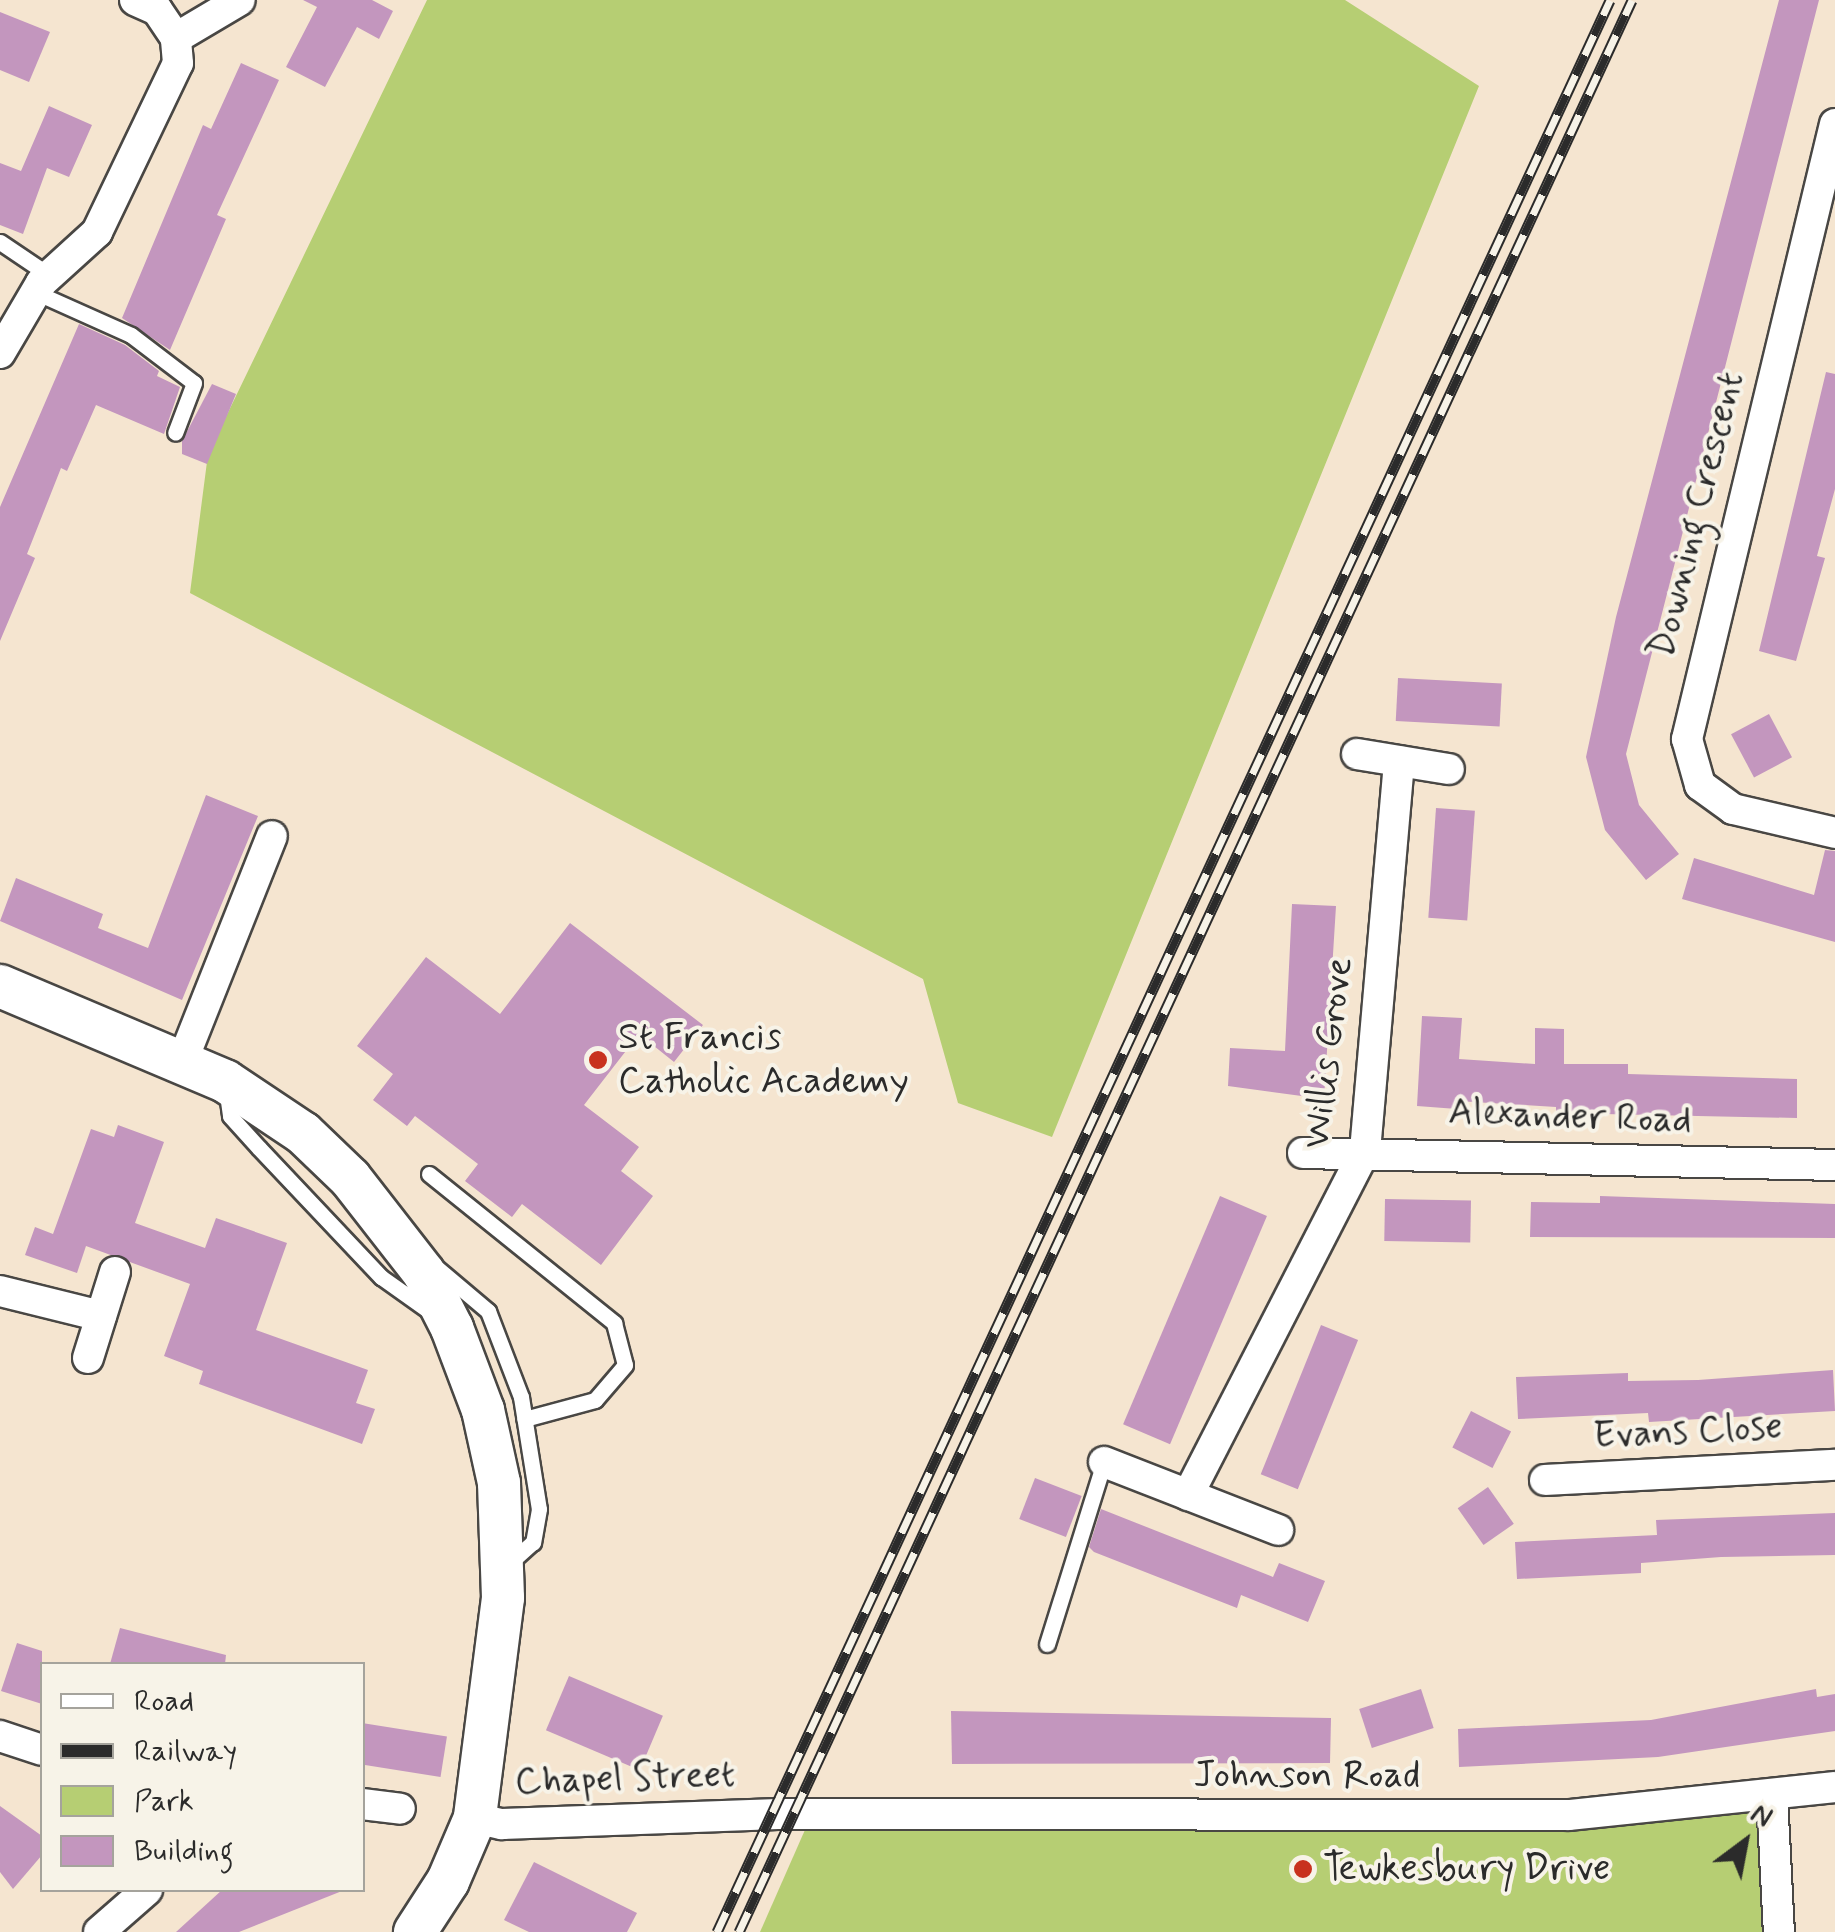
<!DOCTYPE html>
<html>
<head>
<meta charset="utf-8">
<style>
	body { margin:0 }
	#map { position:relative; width:1835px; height:1932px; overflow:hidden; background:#f5e5d0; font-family:Mynerve,sans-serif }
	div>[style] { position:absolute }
	.green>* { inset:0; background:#b6ce73 }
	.building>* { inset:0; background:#c396be; transform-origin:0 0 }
	.roads { filter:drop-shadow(2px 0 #494744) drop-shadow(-2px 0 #494744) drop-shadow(0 2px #494744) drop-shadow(0 -2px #494744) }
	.lane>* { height:15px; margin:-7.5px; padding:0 7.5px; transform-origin:7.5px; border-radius:7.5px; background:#fff }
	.street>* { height:30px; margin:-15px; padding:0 15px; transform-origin:15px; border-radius:15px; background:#fff }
	.secondary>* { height:42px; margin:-21px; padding:0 21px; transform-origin:21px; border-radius:21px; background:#fff }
	.rail>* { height:11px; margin-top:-5.5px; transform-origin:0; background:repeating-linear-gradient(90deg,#f7f3e8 0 22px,#2b2b2b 0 44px); box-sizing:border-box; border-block:2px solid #2b2b2b }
	.dots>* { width:28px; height:28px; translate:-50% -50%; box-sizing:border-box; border:5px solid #f7f3e8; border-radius:50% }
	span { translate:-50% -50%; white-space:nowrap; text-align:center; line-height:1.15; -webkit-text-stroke:8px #f7f3e8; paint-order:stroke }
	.street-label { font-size:38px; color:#2b2b2b }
	.poi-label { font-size:38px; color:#2b2b2b }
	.left { translate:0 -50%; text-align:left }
	.legend { position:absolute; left:40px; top:1662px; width:325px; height:230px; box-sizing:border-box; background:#f7f3e8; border:2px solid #a5a39c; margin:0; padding:12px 18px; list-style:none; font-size:30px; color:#2b2b2b }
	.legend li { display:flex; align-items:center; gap:20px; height:50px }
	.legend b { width:50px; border:2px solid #a5a39c }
	.north { position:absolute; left:1695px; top:1792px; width:100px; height:100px; -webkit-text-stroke:8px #f7f3e8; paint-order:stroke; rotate:32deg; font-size:28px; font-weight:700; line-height:40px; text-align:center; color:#2b2b2b }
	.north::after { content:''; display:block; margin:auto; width:35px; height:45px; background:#2b2b2b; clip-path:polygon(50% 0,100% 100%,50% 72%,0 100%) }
</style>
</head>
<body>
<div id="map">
	<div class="green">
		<div style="clip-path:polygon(427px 0,1345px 0,1479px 86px,1052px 1137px,958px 1103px,923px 979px,190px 593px,208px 454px)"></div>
		<div style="clip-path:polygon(1764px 1805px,1772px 1932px,760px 1932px,808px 1823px)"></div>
	</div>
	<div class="building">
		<div style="clip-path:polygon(303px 0,372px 0,393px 11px,379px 39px,357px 27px,325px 87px,286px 67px,317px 7px)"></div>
		<div style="clip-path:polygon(1779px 0,1819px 0,1626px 754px,1639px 805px,1679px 854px,1646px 880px,1605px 830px,1586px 757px,1616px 617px)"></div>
		<div style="clip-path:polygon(0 12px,50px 32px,29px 82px,0 70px)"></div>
		<div style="clip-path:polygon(241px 63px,279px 80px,217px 215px,226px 219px,170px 350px,122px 318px,203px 125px,211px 129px)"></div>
		<div style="clip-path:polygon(49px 106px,92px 125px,69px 177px,47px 168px,23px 234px,0 225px,0 163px,21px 171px)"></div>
		<div style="clip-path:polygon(79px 324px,125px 345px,159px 371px,157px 376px,180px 387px,164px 434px,96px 405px,67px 471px,61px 468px,27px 554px,35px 558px,0 641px,0 507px)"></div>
		<div style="clip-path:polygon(1826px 372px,1835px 374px,1835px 489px,1817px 556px,1825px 558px,1796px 661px,1759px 651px)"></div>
		<div style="clip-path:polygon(212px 384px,236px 394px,207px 464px,182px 454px,182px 441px)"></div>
		<div style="left:1398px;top:678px;width:104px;height:43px;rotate:3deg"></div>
		<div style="left:1769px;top:714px;width:49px;height:43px;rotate:62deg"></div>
		<div style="clip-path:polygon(206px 795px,258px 816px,182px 1000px,0 921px,16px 878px,103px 914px,98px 928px,148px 948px)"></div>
		<div style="left:1436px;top:808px;width:39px;height:110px;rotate:4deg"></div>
		<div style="clip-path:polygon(1825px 850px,1835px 851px,1835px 942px,1682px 899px,1694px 858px,1814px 895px)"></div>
		<div style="clip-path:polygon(1292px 904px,1336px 906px,1324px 1099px,1228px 1086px,1230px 1048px,1285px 1051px)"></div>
		<div style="clip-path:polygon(570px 923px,703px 1025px,674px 1062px,639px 1034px,584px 1105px,639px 1147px,621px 1171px,653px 1196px,601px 1265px,522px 1204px,512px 1217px,465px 1181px,478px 1164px,415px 1116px,407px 1126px,373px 1100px,393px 1074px,357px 1046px,426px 957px,500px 1014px)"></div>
		<div style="clip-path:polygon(1422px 1016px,1462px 1018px,1459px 1059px,1535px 1064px,1535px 1028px,1564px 1029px,1564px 1064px,1628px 1064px,1628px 1074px,1797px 1079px,1797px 1118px,1556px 1113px,1556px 1107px,1457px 1101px,1457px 1109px,1417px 1106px)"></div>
		<div style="clip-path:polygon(118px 1125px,164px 1142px,135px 1223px,205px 1248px,216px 1218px,287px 1243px,256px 1330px,368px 1370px,356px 1403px,375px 1409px,362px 1444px,199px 1384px,203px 1371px,164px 1356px,190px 1284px,86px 1246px,77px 1273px,25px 1255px,35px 1227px,53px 1234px,91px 1129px,114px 1137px)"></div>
		<div style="left:1220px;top:1196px;width:51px;height:248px;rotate:23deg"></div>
		<div style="clip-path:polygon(1600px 1196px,1835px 1204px,1835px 1238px,1530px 1237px,1531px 1202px,1600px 1203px)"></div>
		<div style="left:1385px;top:1199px;width:86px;height:42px;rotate:1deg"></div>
		<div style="left:1321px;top:1325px;width:40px;height:161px;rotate:22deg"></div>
		<div style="clip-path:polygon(1833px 1370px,1835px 1411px,1649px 1422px,1648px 1413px,1518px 1419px,1516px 1377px,1628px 1373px,1628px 1381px,1698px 1380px)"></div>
		<div style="left:1471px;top:1411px;width:45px;height:41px;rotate:27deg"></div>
		<div style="left:1035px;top:1478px;width:50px;height:44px;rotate:21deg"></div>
		<div style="left:1488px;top:1487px;width:45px;height:37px;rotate:55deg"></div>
		<div style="clip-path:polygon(1101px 1509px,1273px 1577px,1279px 1563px,1325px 1581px,1308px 1622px,1241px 1595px,1237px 1608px,1094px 1552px,1089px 1547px)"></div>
		<div style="clip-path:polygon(1835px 1513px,1835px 1555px,1721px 1557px,1641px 1563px,1641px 1573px,1517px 1579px,1515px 1542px,1657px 1535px,1656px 1520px)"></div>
		<div style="clip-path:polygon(120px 1628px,226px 1655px,225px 1664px,110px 1664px)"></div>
		<div style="clip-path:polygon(17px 1643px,42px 1651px,42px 1704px,1px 1691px)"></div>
		<div style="left:569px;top:1676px;width:102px;height:59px;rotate:23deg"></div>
		<div style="left:1421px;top:1689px;width:41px;height:65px;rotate:72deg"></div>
		<div style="clip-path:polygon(1816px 1689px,1817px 1697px,1835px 1694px,1835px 1731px,1658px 1757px,1459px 1767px,1458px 1729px,1651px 1720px)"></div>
		<div style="clip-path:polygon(951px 1711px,1331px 1718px,1330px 1763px,952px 1764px)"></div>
		<div style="left:362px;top:1723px;width:86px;height:41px;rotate:9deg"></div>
		<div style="clip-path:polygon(0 1806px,42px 1836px,42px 1855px,13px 1889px,0 1872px)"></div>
		<div style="clip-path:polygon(534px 1862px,637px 1913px,627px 1932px,529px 1932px,504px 1920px)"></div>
		<div style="clip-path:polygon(222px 1890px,341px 1890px,342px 1891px,239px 1932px,176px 1932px)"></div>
	</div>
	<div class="roads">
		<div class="lane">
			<div style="left:0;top:242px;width:59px;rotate:34deg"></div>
			<div style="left:35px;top:292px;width:105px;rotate:24.1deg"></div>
			<div style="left:131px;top:335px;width:79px;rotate:37.3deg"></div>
			<div style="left:194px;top:383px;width:53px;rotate:110.8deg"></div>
			<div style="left:227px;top:1094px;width:22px;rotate:82deg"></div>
			<div style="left:230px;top:1116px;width:43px;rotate:47.8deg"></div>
			<div style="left:259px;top:1148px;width:178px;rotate:46.6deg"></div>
			<div style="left:381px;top:1277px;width:59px;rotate:35.3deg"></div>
			<div style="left:429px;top:1174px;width:238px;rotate:38.8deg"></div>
			<div style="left:614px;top:1323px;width:43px;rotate:75.3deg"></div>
			<div style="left:625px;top:1365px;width:46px;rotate:130.6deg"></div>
			<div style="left:595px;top:1400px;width:73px;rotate:165deg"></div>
			<div style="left:437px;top:1268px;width:67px;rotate:40.1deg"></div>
			<div style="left:488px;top:1311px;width:92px;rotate:69deg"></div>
			<div style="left:521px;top:1397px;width:113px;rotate:80.9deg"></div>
			<div style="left:539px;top:1509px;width:34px;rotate:100deg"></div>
			<div style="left:533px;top:1542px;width:31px;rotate:138deg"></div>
			<div style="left:1047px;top:1644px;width:191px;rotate:-72.6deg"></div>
		</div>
		<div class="street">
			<div style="left:176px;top:38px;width:74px;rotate:-30.7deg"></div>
			<div style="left:1835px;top:124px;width:633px;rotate:103.53deg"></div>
			<div style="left:1687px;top:739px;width:48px;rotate:74.2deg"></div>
			<div style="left:1700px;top:785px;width:41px;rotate:36deg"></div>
			<div style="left:1733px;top:809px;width:105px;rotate:13.2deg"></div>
			<div style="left:0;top:353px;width:81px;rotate:-59.6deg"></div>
			<div style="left:41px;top:283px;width:76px;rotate:-42.3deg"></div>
			<div style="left:97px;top:232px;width:187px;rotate:-64.4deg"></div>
			<div style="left:178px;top:63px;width:25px;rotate:-95deg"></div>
			<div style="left:176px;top:38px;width:34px;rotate:-124deg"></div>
			<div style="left:157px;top:10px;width:24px;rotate:-156deg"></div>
			<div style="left:1357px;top:754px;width:93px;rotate:9.3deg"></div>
			<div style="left:182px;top:1062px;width:243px;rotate:-68.3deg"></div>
			<div style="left:1303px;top:1153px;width:532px;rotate:1.29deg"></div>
			<div style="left:0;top:1291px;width:104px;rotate:13.9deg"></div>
			<div style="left:88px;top:1358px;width:90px;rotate:-72.6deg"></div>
			<div style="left:1104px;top:1462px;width:187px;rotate:21.3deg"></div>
			<div style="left:1545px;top:1480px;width:290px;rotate:-3deg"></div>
			<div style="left:1188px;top:1495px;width:387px;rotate:-62.8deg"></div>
			<div style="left:1365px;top:1151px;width:391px;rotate:-85deg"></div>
			<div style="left:0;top:1736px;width:44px;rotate:18.4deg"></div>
			<div style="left:1772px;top:1796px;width:136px;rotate:87.1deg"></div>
			<div style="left:362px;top:1804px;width:38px;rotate:7deg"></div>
			<div style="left:475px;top:1818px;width:28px;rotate:13deg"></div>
			<div style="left:502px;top:1824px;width:276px;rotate:-2.1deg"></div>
			<div style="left:778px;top:1814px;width:791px;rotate:0.07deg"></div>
			<div style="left:1569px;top:1815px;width:267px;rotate:-6deg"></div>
			<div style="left:99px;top:1932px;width:64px;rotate:-41.2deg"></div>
		</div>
		<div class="secondary">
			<div style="left:0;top:986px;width:244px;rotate:22.9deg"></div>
			<div style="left:225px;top:1081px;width:94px;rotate:33.7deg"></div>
			<div style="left:303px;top:1133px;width:65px;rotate:43.8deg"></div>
			<div style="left:350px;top:1178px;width:120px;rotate:52.1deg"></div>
			<div style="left:424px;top:1273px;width:62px;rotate:63deg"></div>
			<div style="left:452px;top:1328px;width:88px;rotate:69.3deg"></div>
			<div style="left:483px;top:1410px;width:75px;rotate:77.6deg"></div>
			<div style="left:499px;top:1483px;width:115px;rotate:88deg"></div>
			<div style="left:503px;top:1598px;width:222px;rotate:97.3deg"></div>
			<div style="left:475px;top:1818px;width:69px;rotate:113.2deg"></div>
			<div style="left:448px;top:1881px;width:61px;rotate:122.9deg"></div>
		</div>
	</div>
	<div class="rail">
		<div style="left:717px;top:1932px;width:2128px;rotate:-65.19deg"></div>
		<div style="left:739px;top:1932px;width:2128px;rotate:-65.19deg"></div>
	</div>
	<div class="dots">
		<div style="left:598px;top:1060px;background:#c8321e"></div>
		<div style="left:1303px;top:1869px;background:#c8321e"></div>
	</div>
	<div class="street-label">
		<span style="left:1697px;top:515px;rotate:-76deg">Downing Crescent</span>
		<span style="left:1329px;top:1053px;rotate:-83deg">Willis Grove</span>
		<span style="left:1570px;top:1117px;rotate:2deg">Alexander Road</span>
		<span style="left:1688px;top:1432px;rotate:-3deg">Evans Close</span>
		<span style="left:1307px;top:1776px">Johnson Road</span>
		<span style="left:625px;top:1779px;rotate:-2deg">Chapel Street</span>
	</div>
	<div class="poi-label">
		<span class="left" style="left:618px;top:1060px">St Francis<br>Catholic Academy</span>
		<span class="left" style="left:1323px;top:1869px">Tewkesbury Drive</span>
	</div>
	<ul class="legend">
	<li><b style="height:12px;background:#fff"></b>Road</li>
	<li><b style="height:12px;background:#2b2b2b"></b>Railway</li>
	<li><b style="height:28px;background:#b6ce73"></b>Park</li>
	<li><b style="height:28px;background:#c396be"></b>Building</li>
	</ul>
	<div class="north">N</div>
</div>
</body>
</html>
